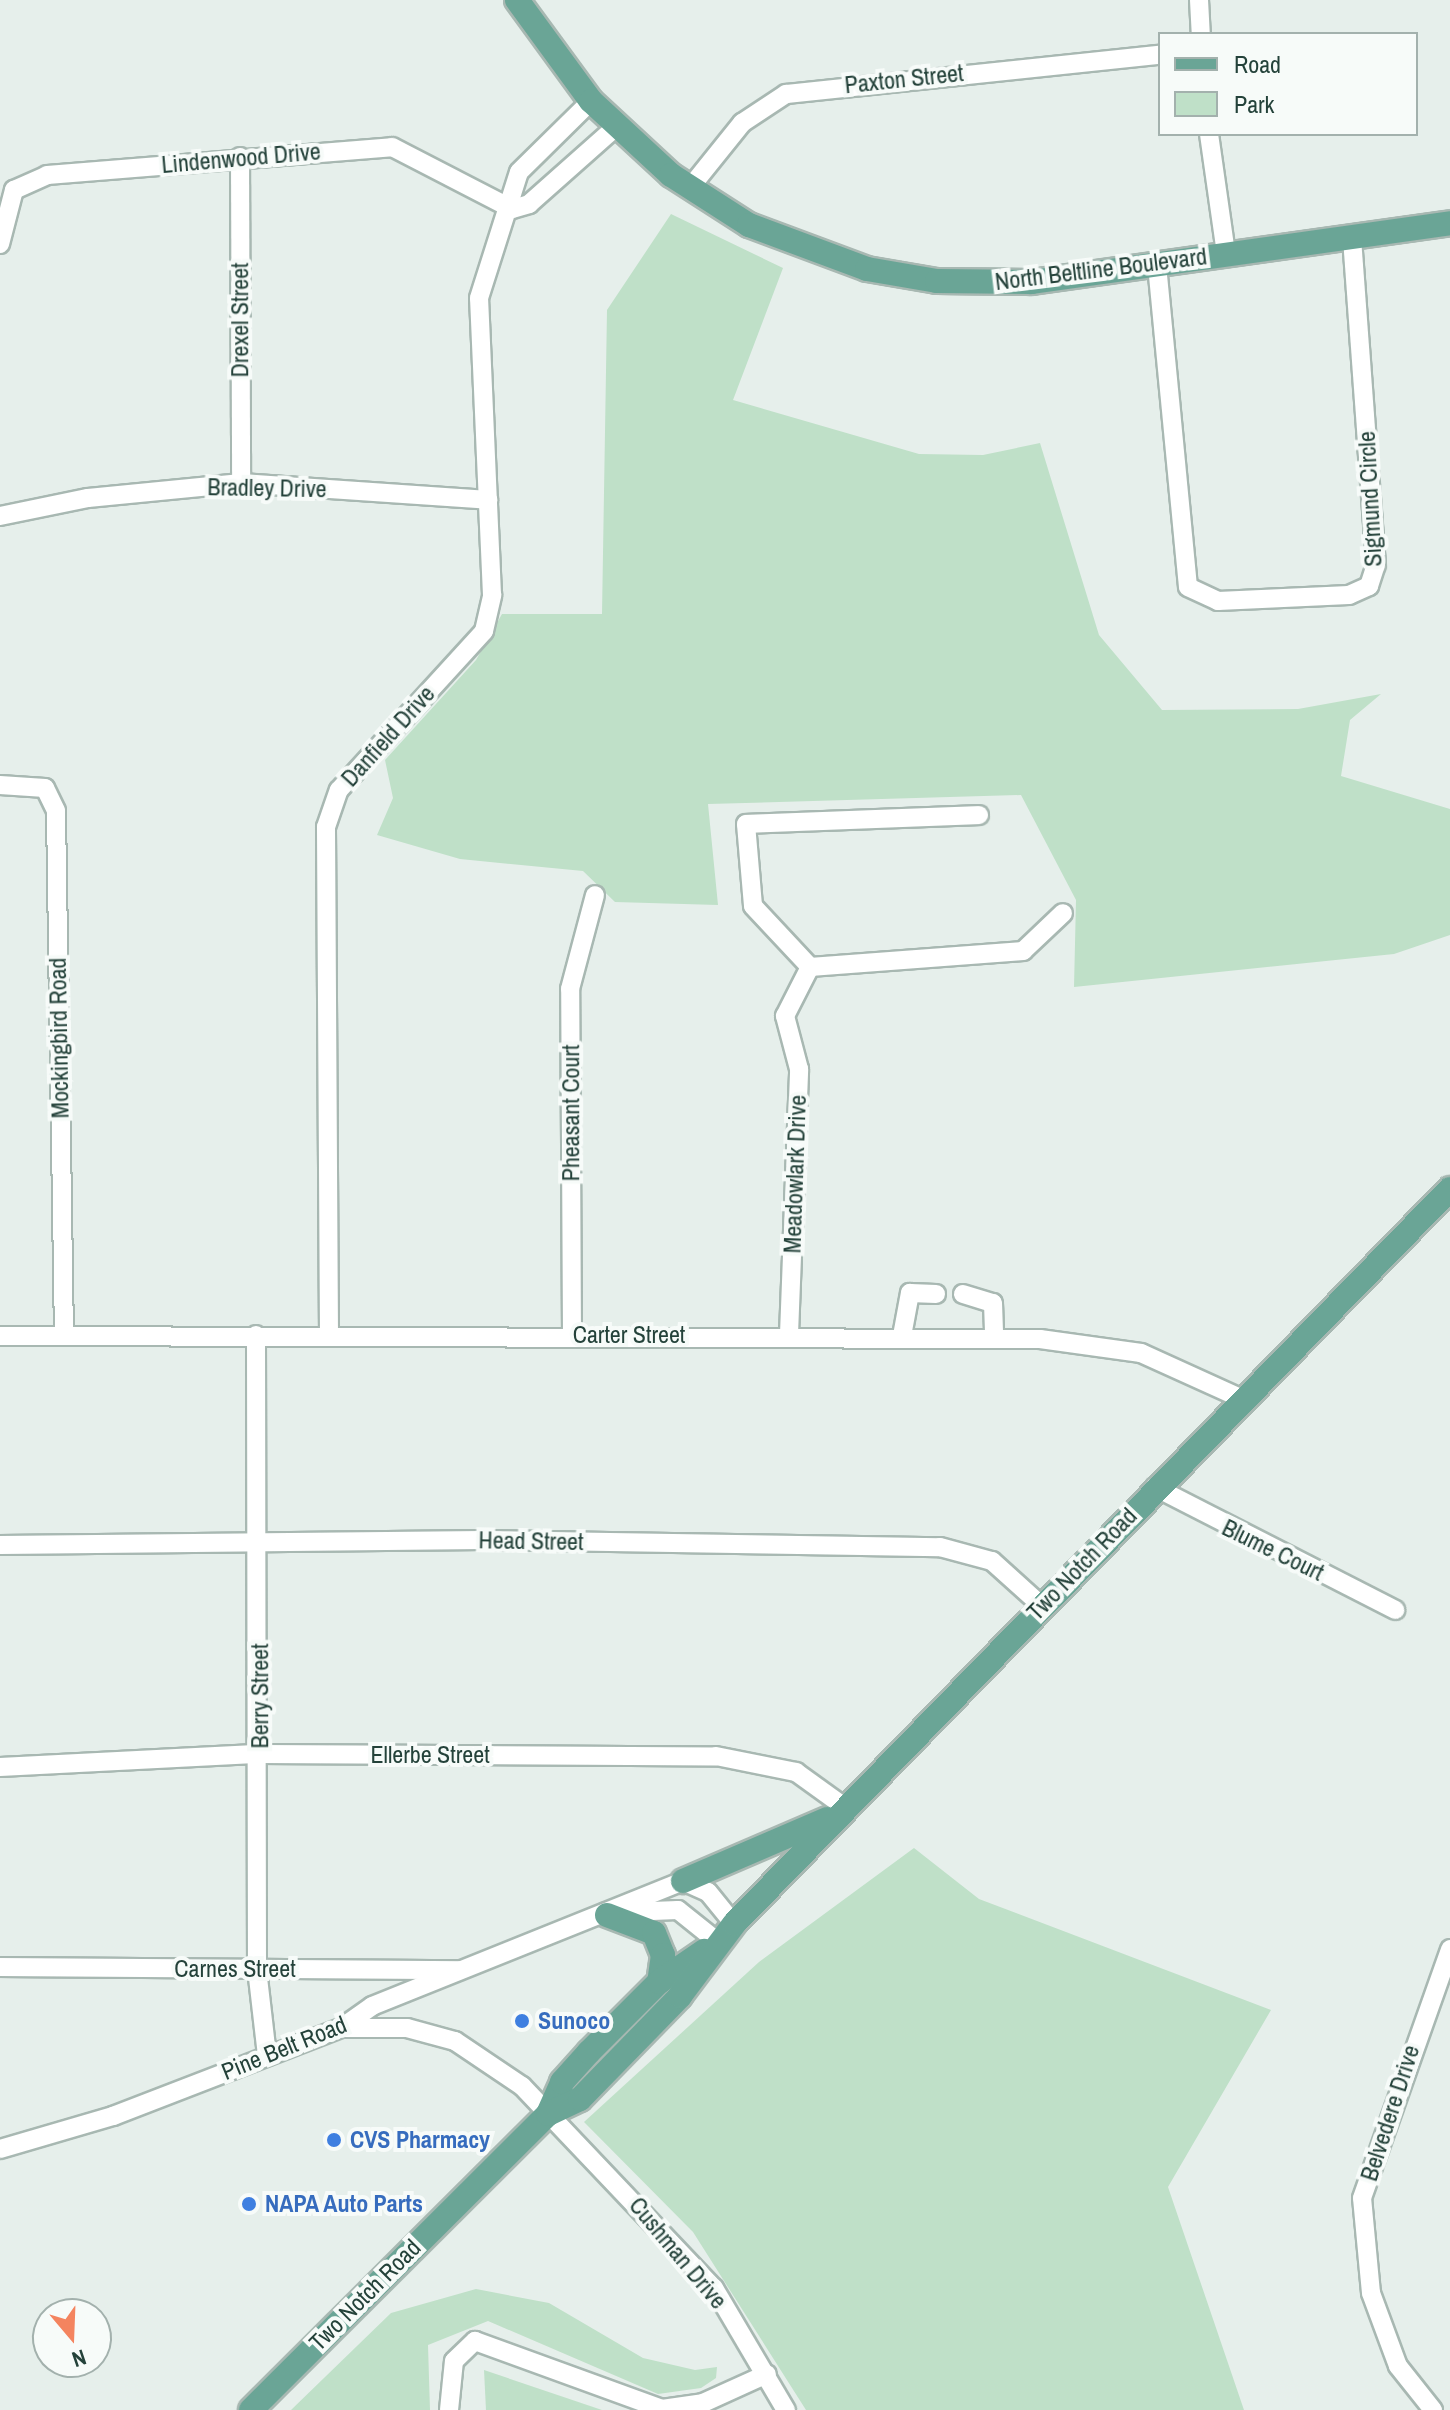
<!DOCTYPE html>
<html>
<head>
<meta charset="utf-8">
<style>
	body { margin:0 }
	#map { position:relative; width:1450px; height:2410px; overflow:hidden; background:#e6efeb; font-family:"Archivo Narrow",sans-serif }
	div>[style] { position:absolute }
	.green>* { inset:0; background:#bfe0c8 }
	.roads { filter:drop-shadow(2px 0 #a8b8b2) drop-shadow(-2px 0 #a8b8b2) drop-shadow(0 2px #a8b8b2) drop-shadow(0 -2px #a8b8b2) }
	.minor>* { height:18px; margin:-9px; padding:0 9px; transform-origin:9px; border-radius:9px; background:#fff }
	.major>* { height:24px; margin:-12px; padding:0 12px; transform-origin:12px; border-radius:12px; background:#6aa596 }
	.dots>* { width:22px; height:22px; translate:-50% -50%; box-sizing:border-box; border:4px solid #f7fbf9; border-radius:50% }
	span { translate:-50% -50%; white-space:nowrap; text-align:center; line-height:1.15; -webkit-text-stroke:8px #f7fbf9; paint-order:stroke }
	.street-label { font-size:24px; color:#24423a }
	.shop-label { font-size:24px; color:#366cbe; font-weight:700 }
	.left { translate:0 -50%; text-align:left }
	.legend { position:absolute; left:1158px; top:32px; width:260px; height:104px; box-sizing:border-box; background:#f7fbf9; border:2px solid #a3b1ad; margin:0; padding:10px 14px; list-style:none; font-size:24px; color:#24423a }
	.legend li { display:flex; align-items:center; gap:16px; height:40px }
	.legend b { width:40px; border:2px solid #a3b1ad }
	.north { position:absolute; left:32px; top:2298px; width:80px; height:80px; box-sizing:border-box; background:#f7fbf9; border:2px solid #a3b1ad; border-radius:50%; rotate:161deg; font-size:22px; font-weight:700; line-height:32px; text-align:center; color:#24423a }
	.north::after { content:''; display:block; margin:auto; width:28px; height:36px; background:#f4845f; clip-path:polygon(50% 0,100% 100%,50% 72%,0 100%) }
</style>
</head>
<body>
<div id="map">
	<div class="green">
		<div style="clip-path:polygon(671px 214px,783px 268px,733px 400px,919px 454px,983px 455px,1040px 443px,1099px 635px,1162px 710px,1298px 709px,1381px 694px,1350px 720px,1341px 776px,1450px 809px,1450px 935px,1394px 954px,1074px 987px,1076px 900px,1021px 795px,708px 804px,718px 905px,615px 902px,583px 871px,460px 859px,377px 835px,393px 798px,385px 760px,476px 660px,502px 614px,602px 614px,607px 310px)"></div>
		<div style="clip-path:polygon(914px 1848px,979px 1899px,1271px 2010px,1168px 2187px,1244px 2410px,806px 2410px,693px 2232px,584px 2122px,759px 1962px)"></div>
		<div style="clip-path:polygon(476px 2289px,549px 2303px,643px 2358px,695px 2370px,717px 2367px,716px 2378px,701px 2388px,658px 2394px,488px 2321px,428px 2345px,430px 2410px,291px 2410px,391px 2313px)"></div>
		<div style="clip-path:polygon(484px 2370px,602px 2410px,486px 2410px)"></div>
	</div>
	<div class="roads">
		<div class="minor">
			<div style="left:1199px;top:0;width:34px;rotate:87deg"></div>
			<div style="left:1209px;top:134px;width:121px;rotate:81.9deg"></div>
			<div style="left:240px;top:157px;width:326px;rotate:89.8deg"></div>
			<div style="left:689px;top:189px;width:85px;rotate:-51.2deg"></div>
			<div style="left:742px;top:123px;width:53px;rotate:-33.4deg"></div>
			<div style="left:786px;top:94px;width:376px;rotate:-6deg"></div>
			<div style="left:512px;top:209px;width:18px;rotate:-16deg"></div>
			<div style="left:529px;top:204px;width:118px;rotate:-41.6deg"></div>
			<div style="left:0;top:244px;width:56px;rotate:-75.5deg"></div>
			<div style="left:14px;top:190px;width:36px;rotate:-24deg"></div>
			<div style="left:47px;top:175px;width:346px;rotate:-4.6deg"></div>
			<div style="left:392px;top:147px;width:135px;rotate:27.3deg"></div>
			<div style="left:1157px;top:265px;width:323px;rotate:84.5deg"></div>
			<div style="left:1188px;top:587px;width:33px;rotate:25deg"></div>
			<div style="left:1218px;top:601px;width:131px;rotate:-2.6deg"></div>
			<div style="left:1349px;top:595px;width:22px;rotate:-24deg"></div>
			<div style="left:1369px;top:586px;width:22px;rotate:-72deg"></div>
			<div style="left:1376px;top:565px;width:331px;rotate:-94.2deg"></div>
			<div style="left:0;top:516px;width:90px;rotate:-11.6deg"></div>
			<div style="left:88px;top:498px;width:154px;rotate:-5.6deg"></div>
			<div style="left:241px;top:483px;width:248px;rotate:3.9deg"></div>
			<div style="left:0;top:785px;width:45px;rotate:3.8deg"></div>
			<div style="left:45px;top:788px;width:25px;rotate:64deg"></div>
			<div style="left:56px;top:811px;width:525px;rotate:89.13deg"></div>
			<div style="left:979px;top:815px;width:233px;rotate:177.8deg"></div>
			<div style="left:746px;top:824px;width:82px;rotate:85.1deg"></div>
			<div style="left:753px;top:906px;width:83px;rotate:46.9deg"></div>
			<div style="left:810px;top:967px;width:214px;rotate:-4.3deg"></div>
			<div style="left:1023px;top:951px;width:55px;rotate:-43.5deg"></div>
			<div style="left:963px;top:1294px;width:31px;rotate:17deg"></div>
			<div style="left:993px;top:1303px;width:35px;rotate:88deg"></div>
			<div style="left:789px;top:1334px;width:265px;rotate:-87.8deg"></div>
			<div style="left:799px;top:1069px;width:55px;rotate:-104.8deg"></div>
			<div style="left:785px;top:1016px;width:55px;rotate:-63deg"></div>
			<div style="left:256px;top:1335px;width:634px;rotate:89.91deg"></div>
			<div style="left:257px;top:1969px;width:88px;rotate:83.4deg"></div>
			<div style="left:329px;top:1335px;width:508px;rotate:-90.34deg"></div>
			<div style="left:326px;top:827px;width:39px;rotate:-71deg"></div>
			<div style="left:339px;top:790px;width:215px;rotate:-47.6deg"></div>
			<div style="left:484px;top:631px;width:37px;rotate:-77deg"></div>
			<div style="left:492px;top:595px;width:297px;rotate:-92.5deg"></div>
			<div style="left:479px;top:298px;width:132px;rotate:-72.4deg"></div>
			<div style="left:519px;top:172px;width:101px;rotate:-44.6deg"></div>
			<div style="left:572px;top:1335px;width:346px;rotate:-90.3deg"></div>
			<div style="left:570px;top:989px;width:97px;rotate:-75.1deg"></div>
			<div style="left:0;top:1336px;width:1040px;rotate:0.17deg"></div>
			<div style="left:1040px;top:1339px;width:102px;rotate:7.9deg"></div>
			<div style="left:1141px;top:1353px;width:116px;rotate:24.4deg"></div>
			<div style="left:902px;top:1336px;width:44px;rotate:-79.5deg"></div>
			<div style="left:910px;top:1293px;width:26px;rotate:2deg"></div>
			<div style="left:1155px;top:1487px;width:270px;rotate:27.1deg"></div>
			<div style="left:0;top:1545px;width:483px;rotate:-0.6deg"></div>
			<div style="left:483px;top:1540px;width:457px;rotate:0.9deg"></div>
			<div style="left:940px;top:1547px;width:54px;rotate:15.1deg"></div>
			<div style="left:992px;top:1561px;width:67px;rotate:42deg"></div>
			<div style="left:0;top:1767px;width:260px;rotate:-2.9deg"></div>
			<div style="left:260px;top:1754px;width:456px;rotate:0.3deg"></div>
			<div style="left:716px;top:1756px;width:82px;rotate:11.3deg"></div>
			<div style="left:796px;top:1772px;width:62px;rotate:35.8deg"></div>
			<div style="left:626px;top:1912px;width:52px;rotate:-2.2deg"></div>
			<div style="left:678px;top:1910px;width:51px;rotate:38.7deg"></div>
			<div style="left:0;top:1967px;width:459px;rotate:0.4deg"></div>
			<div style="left:343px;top:2028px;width:64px"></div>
			<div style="left:407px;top:2028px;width:50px;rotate:15.2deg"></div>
			<div style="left:455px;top:2041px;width:81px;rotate:33.9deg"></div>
			<div style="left:522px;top:2086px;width:279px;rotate:46.5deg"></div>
			<div style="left:714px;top:2288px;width:142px;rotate:59.5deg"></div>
			<div style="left:0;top:2149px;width:118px;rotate:-16.3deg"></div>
			<div style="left:113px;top:2116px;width:244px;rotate:-21.1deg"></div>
			<div style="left:341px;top:2028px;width:38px;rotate:-35deg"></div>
			<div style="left:372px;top:2006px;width:335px;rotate:-21.9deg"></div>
			<div style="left:683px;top:1881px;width:27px;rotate:24deg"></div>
			<div style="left:708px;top:1892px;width:41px;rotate:50.9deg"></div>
			<div style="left:449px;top:2410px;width:49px;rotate:-84.2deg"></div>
			<div style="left:454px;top:2361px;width:29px;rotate:-44deg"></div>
			<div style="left:475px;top:2341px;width:199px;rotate:20deg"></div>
			<div style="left:662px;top:2409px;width:41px;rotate:-8.3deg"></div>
			<div style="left:703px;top:2403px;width:70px;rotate:-24.4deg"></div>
			<div style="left:1433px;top:2410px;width:56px;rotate:-128.5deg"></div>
			<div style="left:1398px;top:2366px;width:78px;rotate:-110.3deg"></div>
			<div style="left:1371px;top:2293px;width:95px;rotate:-95.4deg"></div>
			<div style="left:1362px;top:2198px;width:264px;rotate:-70.5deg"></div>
		</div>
		<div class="major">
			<div style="left:517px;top:0;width:125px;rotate:53.8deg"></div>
			<div style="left:591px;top:101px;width:109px;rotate:42.8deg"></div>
			<div style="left:671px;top:175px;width:93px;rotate:32.7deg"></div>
			<div style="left:749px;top:225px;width:126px;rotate:20.4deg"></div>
			<div style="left:867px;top:269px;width:71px;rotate:9.7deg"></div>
			<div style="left:937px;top:281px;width:95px;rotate:0.6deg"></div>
			<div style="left:1032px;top:282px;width:422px;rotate:-8deg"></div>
			<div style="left:683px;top:1881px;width:157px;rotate:-23.3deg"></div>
			<div style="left:607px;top:1915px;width:50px;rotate:21deg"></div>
			<div style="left:654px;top:1933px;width:24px;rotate:68deg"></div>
			<div style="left:663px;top:1955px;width:27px;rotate:98deg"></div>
			<div style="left:548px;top:2114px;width:35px;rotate:-66deg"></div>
			<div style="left:562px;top:2082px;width:40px;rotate:-48deg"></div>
			<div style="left:589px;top:2052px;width:99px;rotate:-45deg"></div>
			<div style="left:659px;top:1982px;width:55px;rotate:-34.6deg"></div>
			<div style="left:251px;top:2410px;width:419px;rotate:-44.9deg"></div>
			<div style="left:548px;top:2114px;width:35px;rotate:-25deg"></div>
			<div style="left:580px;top:2099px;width:144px;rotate:-45.8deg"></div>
			<div style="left:680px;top:1996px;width:90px;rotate:-53.1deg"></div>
			<div style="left:734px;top:1924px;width:1026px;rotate:-45.75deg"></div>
		</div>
	</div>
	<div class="dots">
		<div style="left:522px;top:2021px;background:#3f7fe0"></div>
		<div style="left:334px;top:2140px;background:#3f7fe0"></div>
		<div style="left:249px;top:2204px;background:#3f7fe0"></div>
	</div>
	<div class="street-label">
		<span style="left:904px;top:79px;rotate:-6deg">Paxton Street</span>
		<span style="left:241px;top:158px;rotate:-5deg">Lindenwood Drive</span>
		<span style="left:1101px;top:269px;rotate:-7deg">North Beltline Boulevard</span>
		<span style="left:240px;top:320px;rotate:-90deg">Drexel Street</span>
		<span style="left:267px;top:488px;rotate:1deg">Bradley Drive</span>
		<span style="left:1370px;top:499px;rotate:-93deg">Sigmund Circle</span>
		<span style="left:388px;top:736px;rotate:-48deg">Danfield Drive</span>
		<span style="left:59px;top:1038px;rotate:-91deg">Mockingbird Road</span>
		<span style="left:571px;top:1113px;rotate:-90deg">Pheasant Court</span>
		<span style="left:795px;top:1174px;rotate:-88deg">Meadowlark Drive</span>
		<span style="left:629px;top:1335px">Carter Street</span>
		<span style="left:531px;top:1541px;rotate:1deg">Head Street</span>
		<span style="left:1273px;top:1550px;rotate:26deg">Blume Court</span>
		<span style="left:1082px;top:1564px;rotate:-46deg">Two Notch Road</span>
		<span style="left:260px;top:1696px;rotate:-90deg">Berry Street</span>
		<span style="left:430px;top:1755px">Ellerbe Street</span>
		<span style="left:235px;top:1969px">Carnes Street</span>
		<span style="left:284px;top:2048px;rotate:-22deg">Pine Belt Road</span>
		<span style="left:1390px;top:2113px;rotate:-72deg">Belvedere Drive</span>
		<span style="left:678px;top:2253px;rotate:50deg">Cushman Drive</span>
		<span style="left:365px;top:2295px;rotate:-45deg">Two Notch Road</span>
	</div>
	<div class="shop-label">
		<span class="left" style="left:538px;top:2021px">Sunoco</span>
		<span class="left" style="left:350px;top:2140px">CVS Pharmacy</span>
		<span class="left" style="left:265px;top:2204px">NAPA Auto Parts</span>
	</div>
	<ul class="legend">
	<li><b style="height:10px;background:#6aa596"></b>Road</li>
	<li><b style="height:22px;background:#bfe0c8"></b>Park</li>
	</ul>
	<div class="north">N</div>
</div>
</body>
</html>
